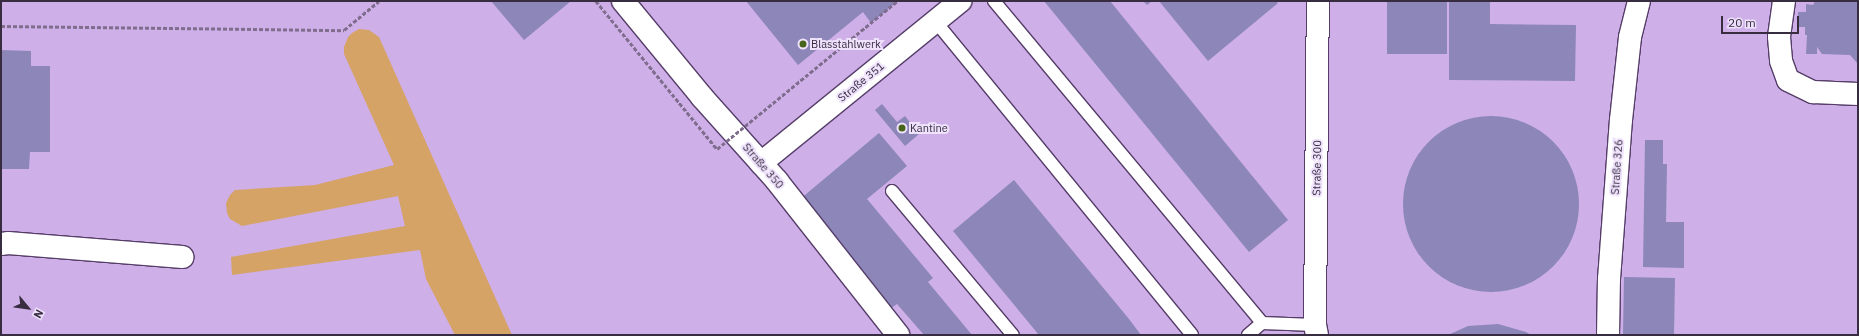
<!DOCTYPE html>
<html>
<head>
<meta charset="utf-8">
<style>
	body { margin:0 }
	#map { position:relative; width:1859px; height:336px; overflow:hidden; background:#d6bbed; font-family:"IBM Plex Sans",sans-serif }
	div>[style] { position:absolute }
	.built>* { inset:0; background:#ceafe8; transform-origin:0 0 }
	.green>* { inset:0; background:#d6a367 }
	.building>* { inset:0; background:#8c86b9; transform-origin:0 0 }
	.round { border-radius:50% }
	.path>* { height:2.5px; margin-top:-1.25px; transform-origin:0; background:repeating-linear-gradient(90deg,#7f6d8e 0 4px,transparent 0 6px) }
	.roads { filter:drop-shadow(1px 0 #553d68) drop-shadow(-1px 0 #553d68) drop-shadow(0 1px #553d68) drop-shadow(0 -1px #553d68) }
	.service>* { height:12px; margin:-6px; padding:0 6px; transform-origin:6px; border-radius:6px; background:#fff }
	.minor>* { height:22px; margin:-11px; padding:0 11px; transform-origin:11px; border-radius:11px; background:#fff }
	.path-bridge>* { height:2.5px; margin-top:-1.25px; transform-origin:0; background:repeating-linear-gradient(90deg,#7f6d8e 0 4px,transparent 0 6px) }
	.dots>* { width:11px; height:11px; translate:-50% -50%; box-sizing:border-box; border:2px solid #efe2fc; border-radius:50% }
	span { translate:-50% -50%; white-space:nowrap; text-align:center; line-height:1.15; -webkit-text-stroke:4px #efe2fc; paint-order:stroke }
	.poi-label { font-size:11px; color:#372c40 }
	.left { translate:0 -50%; text-align:left }
	.street-label { font-size:11px; color:#372c40 }
	.frame { position:absolute; inset:0; border:2px solid #372c40; pointer-events:none }
	.north { position:absolute; left:8px; top:288px; width:40px; height:40px; -webkit-text-stroke:3px #efe2fc; paint-order:stroke; rotate:119deg; font-size:11px; font-weight:700; line-height:16px; text-align:center; color:#372c40 }
	.north::after { content:''; display:block; margin:auto; width:14px; height:18px; background:#372c40; clip-path:polygon(50% 0,100% 100%,50% 72%,0 100%) }
	.scale { position:absolute; left:1721px; top:16px; width:78px; height:18px; box-sizing:border-box; border:2px solid #372c40; border-top:0; padding-left:5px; font-size:12px; line-height:14px; white-space:nowrap; color:#372c40; -webkit-text-stroke:3px #efe2fc; paint-order:stroke }
</style>
</head>
<body>
<div id="map">
	<div class="built">
		<div style="left:1px;top:1px;width:1857px;height:334px"></div>
	</div>
	<div class="green">
		<div style="clip-path:polygon(359px 29px,369px 30px,379px 37px,512px 335px,455px 335px,426px 279px,420px 250px,232px 275px,231px 257px,405px 226px,398px 196px,242px 226px,230px 219px,227px 213px,226px 203px,230px 195px,235px 190px,315px 185px,394px 165px,344px 54px,344px 47px,348px 37px,352px 33px)"></div>
	</div>
	<div class="building">
		<div style="clip-path:polygon(491px 1px,571px 1px,524px 40px)"></div>
		<div style="clip-path:polygon(746px 1px,898px 1px,871px 23px,863px 12px,798px 65px)"></div>
		<div style="clip-path:polygon(1044px 1px,1110px 1px,1288px 220px,1249px 252px)"></div>
		<div style="clip-path:polygon(1143px 1px,1152px 1px,1147px 5px)"></div>
		<div style="clip-path:polygon(1159px 1px,1276px 1px,1278px 3px,1208px 61px)"></div>
		<div style="left:1387px;top:1px;width:60px;height:53px"></div>
		<div style="clip-path:polygon(1449px 1px,1490px 1px,1490px 24px,1576px 25px,1575px 81px,1449px 80px)"></div>
		<div style="clip-path:polygon(1815px 1px,1858px 1px,1858px 64px,1850px 55px,1822px 54px,1817px 47px,1817px 54px,1806px 54px,1807px 35px,1805px 35px,1805px 27px,1798px 27px,1798px 12px,1806px 12px,1806px 4px,1813px 5px)"></div>
		<div style="clip-path:polygon(1px 50px,31px 51px,31px 66px,50px 66px,50px 152px,30px 152px,29px 169px,1px 169px)"></div>
		<div style="clip-path:polygon(882px 104px,897px 122px,905px 116px,919px 134px,905px 146px,875px 110px)"></div>
		<div class="round" style="left:1403px;top:116px;width:176px;height:176px"></div>
		<div style="clip-path:polygon(879px 133px,907px 166px,867px 199px,933px 278px,928px 282px,972px 335px,924px 335px,897px 304px,890px 309px,799px 200px)"></div>
		<div style="clip-path:polygon(1645px 140px,1663px 140px,1663px 164px,1667px 164px,1666px 222px,1684px 222px,1684px 268px,1643px 267px)"></div>
		<div style="clip-path:polygon(1014px 180px,1129px 319px,1141px 335px,1039px 335px,953px 231px)"></div>
		<div style="left:1624px;top:277px;width:51px;height:58px;rotate:1deg"></div>
		<div style="clip-path:polygon(1498px 324px,1526px 332px,1531px 335px,1448px 335px,1468px 326px)"></div>
	</div>
	<div class="path">
		<div style="left:1px;top:26px;width:343px;rotate:0.7deg"></div>
		<div style="left:344px;top:30px;width:45px;rotate:-39.6deg"></div>
	</div>
	<div class="roads">
		<div class="service">
			<div style="left:994px;top:1px;width:419px;rotate:50.2deg"></div>
			<div style="left:1262px;top:323px;width:53px;rotate:2.2deg"></div>
			<div style="left:936px;top:22px;width:404px;rotate:50.7deg"></div>
			<div style="left:892px;top:191px;width:188px;rotate:50deg"></div>
			<div style="left:1248px;top:335px;width:18px;rotate:-41deg"></div>
		</div>
		<div class="minor">
			<div style="left:623px;top:1px;width:124px;rotate:50.5deg"></div>
			<div style="left:702px;top:97px;width:113px;rotate:48.2deg"></div>
			<div style="left:777px;top:181px;width:196px;rotate:51.8deg"></div>
			<div style="left:1784px;top:1px;width:36px;rotate:98deg"></div>
			<div style="left:1779px;top:37px;width:24px;rotate:85deg"></div>
			<div style="left:1781px;top:61px;width:20px;rotate:70deg"></div>
			<div style="left:1788px;top:80px;width:28px;rotate:26deg"></div>
			<div style="left:1813px;top:92px;width:45px;rotate:2.5deg"></div>
			<div style="left:761px;top:163px;width:257px;rotate:-39.1deg"></div>
			<div style="left:1px;top:244px;width:7px;rotate:-8deg"></div>
			<div style="left:8px;top:243px;width:175px;rotate:4.6deg"></div>
			<div style="left:1317px;top:335px;width:10px;rotate:-101deg"></div>
			<div style="left:1315px;top:325px;width:324px;rotate:-89.5deg"></div>
			<div style="left:1608px;top:335px;width:56px;rotate:-89deg"></div>
			<div style="left:1609px;top:279px;width:159px;rotate:-85.7deg"></div>
			<div style="left:1621px;top:120px;width:83px;rotate:-83.8deg"></div>
			<div style="left:1630px;top:37px;width:37px;rotate:-76deg"></div>
		</div>
	</div>
	<div class="path-bridge">
		<div style="left:596px;top:1px;width:191px;rotate:50.7deg"></div>
		<div style="left:717px;top:149px;width:233px;rotate:-39.4deg"></div>
	</div>
	<div class="dots">
		<div style="left:803px;top:44px;background:#47651a"></div>
		<div style="left:902px;top:128px;background:#47651a"></div>
	</div>
	<div class="poi-label">
		<span class="left" style="left:811px;top:44px">Blasstahlwerk</span>
		<span class="left" style="left:910px;top:128px">Kantine</span>
	</div>
	<div class="street-label">
		<span style="left:861px;top:82px;rotate:-39deg">Straße 351</span>
		<span style="left:763px;top:166px;rotate:49deg">Straße 350</span>
		<span style="left:1617px;top:167px;rotate:-86deg">Straße 326</span>
		<span style="left:1317px;top:168px;rotate:-89deg">Straße 300</span>
	</div>
	<div class="frame"></div>
	<div class="north">N</div>
	<div class="scale">20 m</div>
</div>
</body>
</html>
